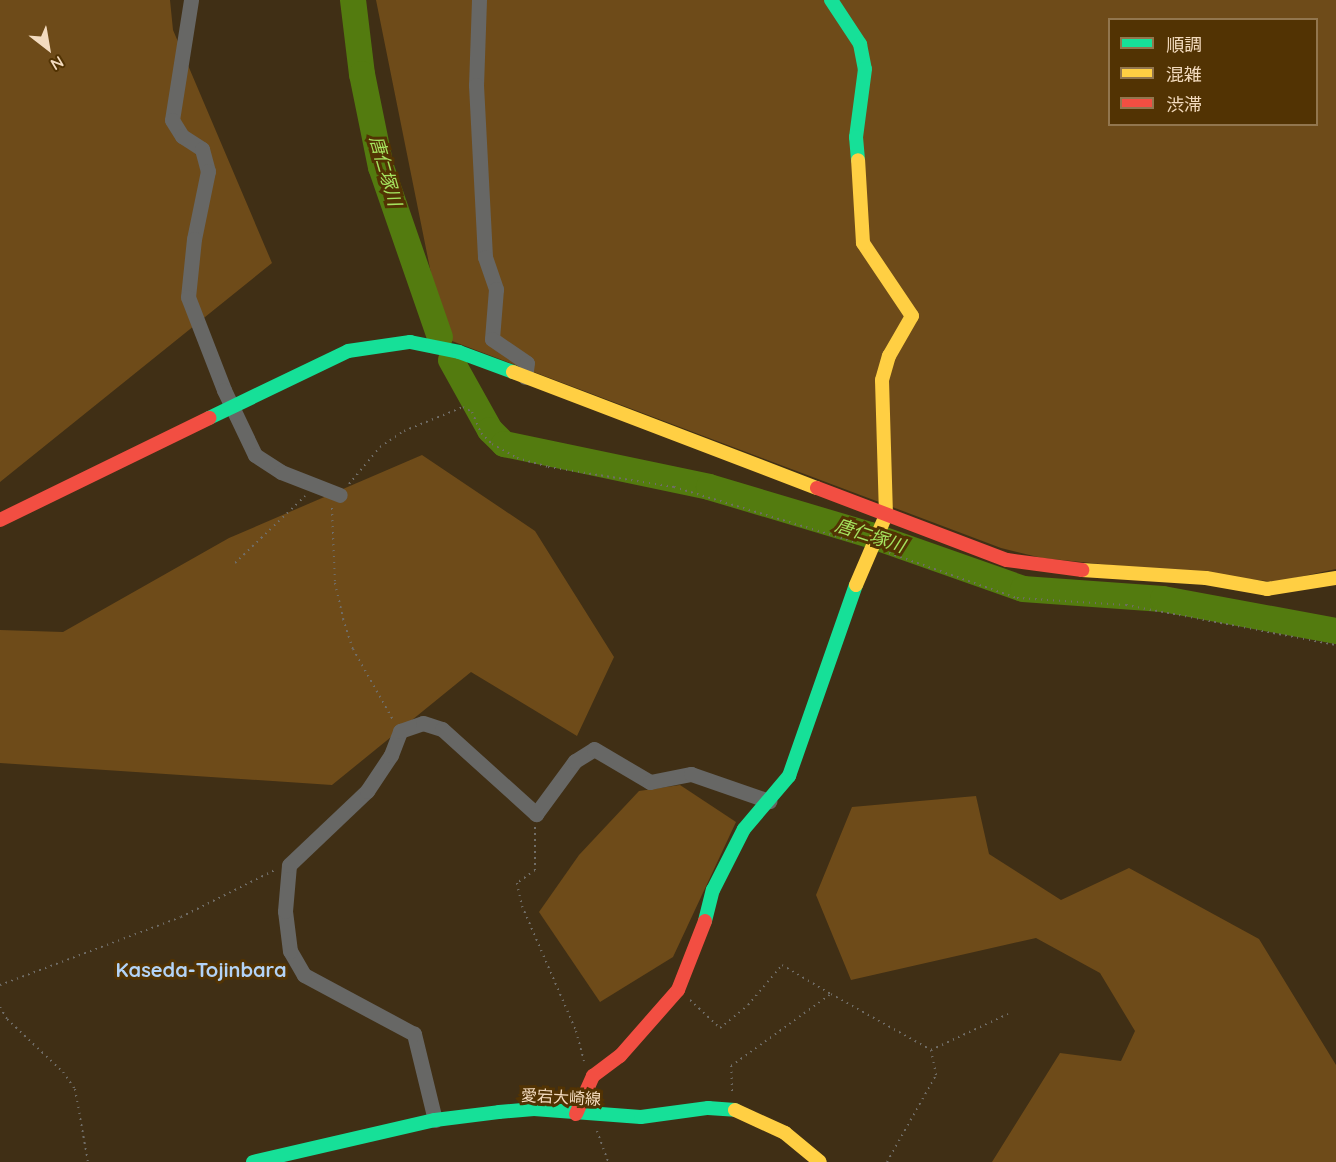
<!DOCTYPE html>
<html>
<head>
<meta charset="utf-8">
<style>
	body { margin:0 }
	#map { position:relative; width:1336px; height:1162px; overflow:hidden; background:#402f15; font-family:Quicksand,"Noto Sans JP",sans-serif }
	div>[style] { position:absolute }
	.green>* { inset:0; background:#6e4b19 }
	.river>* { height:26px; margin:-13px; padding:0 13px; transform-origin:13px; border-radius:13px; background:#537b0f }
	.path>* { height:2px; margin-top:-1px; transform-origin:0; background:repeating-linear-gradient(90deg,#706d67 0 1.5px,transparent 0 6px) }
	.street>* { height:15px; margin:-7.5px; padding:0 7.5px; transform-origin:7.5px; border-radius:7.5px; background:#676765 }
	.fast>* { height:14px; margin:-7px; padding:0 7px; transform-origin:7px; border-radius:7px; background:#16e098 }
	.slow>* { height:14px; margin:-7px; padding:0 7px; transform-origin:7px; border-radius:7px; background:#ffcf43 }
	.jam>* { height:14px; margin:-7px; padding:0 7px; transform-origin:7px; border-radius:7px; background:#f24e42 }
	span { translate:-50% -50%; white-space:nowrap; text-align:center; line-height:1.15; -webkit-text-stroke:6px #523303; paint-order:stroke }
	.street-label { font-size:16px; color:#f3dbbf }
	.water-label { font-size:18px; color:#a5e35e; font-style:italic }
	.quarter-label { font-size:20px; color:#b3d3f6; font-weight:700 }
	.legend { position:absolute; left:1108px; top:18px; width:210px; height:108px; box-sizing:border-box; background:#523303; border:2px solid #92764e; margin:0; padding:8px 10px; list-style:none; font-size:18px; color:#f3dbbf }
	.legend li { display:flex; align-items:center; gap:12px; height:30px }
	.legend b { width:30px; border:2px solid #92764e }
	.north { position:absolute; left:18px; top:18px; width:60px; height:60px; -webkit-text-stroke:4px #523303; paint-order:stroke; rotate:149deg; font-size:16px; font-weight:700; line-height:24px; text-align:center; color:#f3dbbf }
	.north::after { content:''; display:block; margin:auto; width:21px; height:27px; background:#f3dbbf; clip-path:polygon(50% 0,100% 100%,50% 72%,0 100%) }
</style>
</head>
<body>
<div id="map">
	<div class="green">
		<div style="clip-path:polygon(0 0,170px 0,173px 30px,272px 263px,0 482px)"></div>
		<div style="clip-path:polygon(evenodd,376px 0,1336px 0,1336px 569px,1276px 582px,1042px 558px,1001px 548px,444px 338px,376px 0,1110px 20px,1316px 20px,1316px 124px,1110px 124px,1110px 20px)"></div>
		<div style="clip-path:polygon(422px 455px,535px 531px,614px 657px,577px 736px,471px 672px,332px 785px,0 763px,0 630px,63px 632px,229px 538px)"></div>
		<div style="clip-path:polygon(680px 785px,736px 822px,673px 957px,600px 1002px,539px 912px,579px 855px,639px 791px)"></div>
		<div style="clip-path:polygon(976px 796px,989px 854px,1061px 900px,1129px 868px,1259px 939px,1336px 1065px,1336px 1162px,992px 1162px,1060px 1053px,1121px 1061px,1135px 1031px,1100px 973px,1036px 938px,851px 980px,816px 895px,852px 807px)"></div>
	</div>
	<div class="river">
		<div style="left:353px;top:0;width:75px;rotate:83.1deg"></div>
		<div style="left:362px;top:74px;width:95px;rotate:78.5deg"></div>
		<div style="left:381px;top:167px;width:180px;rotate:70.9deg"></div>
		<div style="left:451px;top:360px;width:80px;rotate:60.9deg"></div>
		<div style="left:490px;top:430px;width:20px;rotate:45deg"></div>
		<div style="left:504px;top:444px;width:209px;rotate:11.8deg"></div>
		<div style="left:709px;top:487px;width:168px;rotate:16.6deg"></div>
		<div style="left:870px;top:535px;width:162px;rotate:19.4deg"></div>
		<div style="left:1023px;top:589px;width:140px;rotate:4.1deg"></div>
		<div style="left:1163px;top:599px;width:176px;rotate:10.5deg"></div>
	</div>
	<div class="path">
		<div style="left:349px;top:484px;width:48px;rotate:-50deg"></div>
		<div style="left:380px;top:447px;width:29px;rotate:-34deg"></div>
		<div style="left:404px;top:431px;width:64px;rotate:-22.1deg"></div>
		<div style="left:463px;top:407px;width:10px;rotate:29deg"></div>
		<div style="left:472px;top:412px;width:23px;rotate:67deg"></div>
		<div style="left:481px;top:433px;width:16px;rotate:45deg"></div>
		<div style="left:492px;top:444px;width:29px;rotate:29deg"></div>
		<div style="left:517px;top:458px;width:32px;rotate:16deg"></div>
		<div style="left:548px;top:467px;width:128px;rotate:9deg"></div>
		<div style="left:674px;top:487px;width:189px;rotate:16.9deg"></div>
		<div style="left:332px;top:508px;width:75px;rotate:87.7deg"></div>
		<div style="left:335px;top:583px;width:37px;rotate:77deg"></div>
		<div style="left:343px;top:619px;width:32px;rotate:72deg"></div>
		<div style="left:353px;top:649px;width:81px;rotate:60.6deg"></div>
		<div style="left:889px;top:553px;width:136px;rotate:19.4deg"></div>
		<div style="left:1017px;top:598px;width:109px;rotate:3.7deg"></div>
		<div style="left:1126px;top:605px;width:214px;rotate:10.8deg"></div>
		<div style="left:235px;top:563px;width:97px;rotate:-43.7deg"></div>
		<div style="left:535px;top:827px;width:43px;rotate:90deg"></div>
		<div style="left:535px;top:870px;width:22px;rotate:144deg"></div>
		<div style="left:517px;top:883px;width:24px;rotate:78deg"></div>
		<div style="left:522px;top:906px;width:136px;rotate:66.6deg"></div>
		<div style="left:576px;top:1031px;width:31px;rotate:75deg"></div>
		<div style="left:0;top:985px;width:193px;rotate:-20.6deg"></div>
		<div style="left:181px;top:917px;width:105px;rotate:-26.6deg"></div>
		<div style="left:690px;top:1000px;width:41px;rotate:43deg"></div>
		<div style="left:720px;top:1028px;width:36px;rotate:-39deg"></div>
		<div style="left:748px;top:1005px;width:52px;rotate:-49.6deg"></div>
		<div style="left:782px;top:965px;width:57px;rotate:30.6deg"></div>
		<div style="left:0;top:1007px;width:14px;rotate:60deg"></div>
		<div style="left:7px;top:1019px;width:77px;rotate:43.4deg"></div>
		<div style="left:63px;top:1072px;width:21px;rotate:55deg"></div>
		<div style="left:75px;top:1089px;width:74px;rotate:79.9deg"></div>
		<div style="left:732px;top:1091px;width:25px;rotate:-92deg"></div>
		<div style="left:731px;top:1066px;width:123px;rotate:-35.8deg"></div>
		<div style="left:831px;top:994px;width:115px;rotate:29.2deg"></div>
		<div style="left:931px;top:1050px;width:85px;rotate:-25.1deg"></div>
		<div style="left:597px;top:1131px;width:33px;rotate:70deg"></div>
		<div style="left:887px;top:1162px;width:100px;rotate:-60.6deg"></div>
		<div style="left:936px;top:1075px;width:25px;rotate:-101deg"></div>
	</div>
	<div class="street">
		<div style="left:191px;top:0;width:121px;rotate:99deg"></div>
		<div style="left:172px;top:120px;width:19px;rotate:58deg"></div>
		<div style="left:182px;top:136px;width:24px;rotate:33deg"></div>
		<div style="left:202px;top:149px;width:23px;rotate:75deg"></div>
		<div style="left:208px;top:171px;width:69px;rotate:101.6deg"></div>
		<div style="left:194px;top:239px;width:58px;rotate:95.9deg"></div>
		<div style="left:188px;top:297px;width:100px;rotate:68.8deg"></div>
		<div style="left:224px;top:390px;width:72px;rotate:64.5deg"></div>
		<div style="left:255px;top:455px;width:31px;rotate:33deg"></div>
		<div style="left:281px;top:472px;width:63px;rotate:21.3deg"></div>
		<div style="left:479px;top:0;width:85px;rotate:92deg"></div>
		<div style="left:476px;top:85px;width:172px;rotate:87deg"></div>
		<div style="left:485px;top:257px;width:34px;rotate:71deg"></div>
		<div style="left:496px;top:289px;width:50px;rotate:94.6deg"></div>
		<div style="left:492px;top:339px;width:42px;rotate:34.4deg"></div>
		<div style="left:527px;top:363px;width:14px;rotate:98deg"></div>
		<div style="left:435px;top:1120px;width:89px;rotate:-103.7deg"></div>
		<div style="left:414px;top:1034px;width:125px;rotate:-151.8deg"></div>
		<div style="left:304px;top:975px;width:28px;rotate:-120deg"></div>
		<div style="left:290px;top:951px;width:40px;rotate:-97.1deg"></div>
		<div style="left:285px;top:911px;width:46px;rotate:-85deg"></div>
		<div style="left:289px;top:865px;width:108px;rotate:-43.5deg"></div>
		<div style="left:367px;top:791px;width:43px;rotate:-56.3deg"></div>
		<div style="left:391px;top:755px;width:26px;rotate:-69deg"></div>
		<div style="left:400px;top:731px;width:24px;rotate:-19deg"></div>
		<div style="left:423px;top:723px;width:20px;rotate:18deg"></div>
		<div style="left:442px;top:729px;width:127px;rotate:42.1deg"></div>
		<div style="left:536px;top:814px;width:66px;rotate:-53.7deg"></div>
		<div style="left:575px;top:761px;width:22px;rotate:-32deg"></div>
		<div style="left:594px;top:749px;width:65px;rotate:30.5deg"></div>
		<div style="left:650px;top:782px;width:42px;rotate:-11deg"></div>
		<div style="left:691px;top:774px;width:83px;rotate:19.1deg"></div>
	</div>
	<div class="fast">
		<div style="left:831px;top:0;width:53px;rotate:56.6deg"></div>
		<div style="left:860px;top:44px;width:25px;rotate:79deg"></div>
		<div style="left:865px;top:69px;width:69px;rotate:97.5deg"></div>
		<div style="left:856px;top:137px;width:23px;rotate:85deg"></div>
		<div style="left:209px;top:418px;width:154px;rotate:-25.7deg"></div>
		<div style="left:348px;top:351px;width:63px;rotate:-8.3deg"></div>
		<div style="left:410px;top:342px;width:50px;rotate:11.5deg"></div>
		<div style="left:459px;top:352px;width:58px;rotate:20.3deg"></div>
		<div style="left:705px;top:921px;width:32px;rotate:-76deg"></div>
		<div style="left:713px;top:890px;width:68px;rotate:-63.1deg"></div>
		<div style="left:744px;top:829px;width:70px;rotate:-49.7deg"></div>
		<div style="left:789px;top:776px;width:202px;rotate:-70.7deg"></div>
		<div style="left:253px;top:1162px;width:187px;rotate:-13deg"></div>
		<div style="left:435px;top:1120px;width:64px;rotate:-7.1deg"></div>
		<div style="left:499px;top:1112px;width:35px;rotate:-5deg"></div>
		<div style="left:534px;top:1109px;width:107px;rotate:4.3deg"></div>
		<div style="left:641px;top:1117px;width:68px;rotate:-7.7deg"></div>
		<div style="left:708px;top:1108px;width:27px;rotate:4deg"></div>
	</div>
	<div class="slow">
		<div style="left:513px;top:372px;width:325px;rotate:20.9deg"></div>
		<div style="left:1082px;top:570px;width:124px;rotate:3.7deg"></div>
		<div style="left:1206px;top:578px;width:62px;rotate:10.2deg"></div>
		<div style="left:1267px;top:589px;width:70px;rotate:-9.1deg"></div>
		<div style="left:856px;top:585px;width:76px;rotate:-66.8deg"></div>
		<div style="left:886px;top:515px;width:135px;rotate:-91.7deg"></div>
		<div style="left:882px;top:380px;width:25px;rotate:-74deg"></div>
		<div style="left:889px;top:356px;width:46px;rotate:-60.1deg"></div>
		<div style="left:912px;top:316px;width:88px;rotate:-123.9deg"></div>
		<div style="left:863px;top:243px;width:83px;rotate:-93.4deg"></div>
		<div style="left:735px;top:1110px;width:55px;rotate:24.7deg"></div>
		<div style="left:785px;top:1133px;width:45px;rotate:39.6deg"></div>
	</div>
	<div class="jam">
		<div style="left:817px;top:488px;width:203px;rotate:20.8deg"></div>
		<div style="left:1007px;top:560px;width:76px;rotate:7.6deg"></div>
		<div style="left:0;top:520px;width:233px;rotate:-26deg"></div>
		<div style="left:576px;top:1114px;width:42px;rotate:-65.9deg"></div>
		<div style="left:593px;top:1076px;width:34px;rotate:-37deg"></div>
		<div style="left:620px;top:1056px;width:88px;rotate:-48.7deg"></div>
		<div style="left:678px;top:990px;width:74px;rotate:-68.6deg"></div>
	</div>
	<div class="street-label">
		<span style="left:561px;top:1097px;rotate:3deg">愛宕大崎線</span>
	</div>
	<div class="water-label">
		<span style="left:385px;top:171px;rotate:74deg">唐仁塚川</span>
		<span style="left:870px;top:536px;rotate:18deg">唐仁塚川</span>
	</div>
	<div class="quarter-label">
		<span style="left:201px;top:969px">Kaseda-Tojinbara</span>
	</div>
	<ul class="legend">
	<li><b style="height:8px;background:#16e098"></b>順調</li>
	<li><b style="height:8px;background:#ffcf43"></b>混雑</li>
	<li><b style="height:8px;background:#f24e42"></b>渋滞</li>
	</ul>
	<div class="north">N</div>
</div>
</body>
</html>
